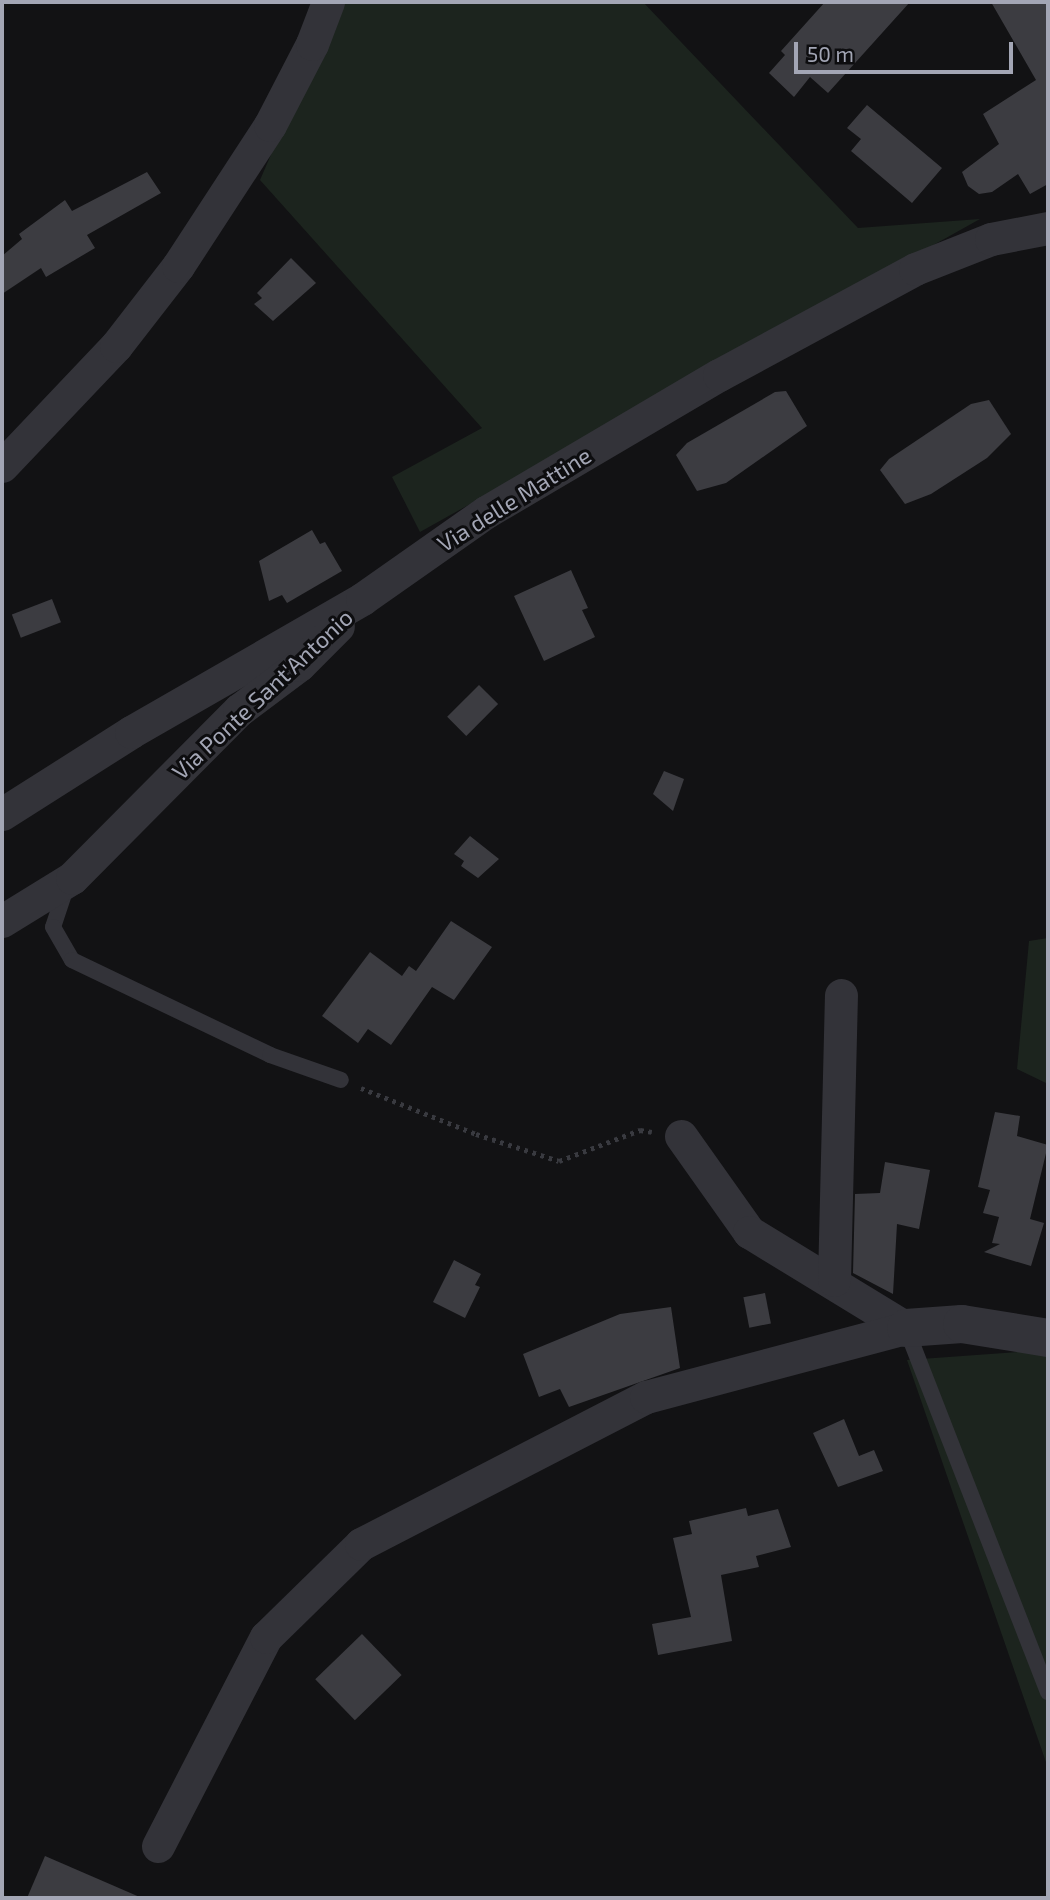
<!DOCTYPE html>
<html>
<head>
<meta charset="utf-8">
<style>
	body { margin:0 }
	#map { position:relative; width:1050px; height:1900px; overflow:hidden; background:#121214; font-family:"Exo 2",sans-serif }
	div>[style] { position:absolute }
	.green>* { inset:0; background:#1c241e }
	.building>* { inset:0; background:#3c3c41; transform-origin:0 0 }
	.path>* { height:4.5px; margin-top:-2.25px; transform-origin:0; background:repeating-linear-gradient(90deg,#393a40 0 3.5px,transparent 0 8.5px) }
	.service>* { height:16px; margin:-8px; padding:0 8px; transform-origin:8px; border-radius:8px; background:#333339 }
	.minor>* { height:33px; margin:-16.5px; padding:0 16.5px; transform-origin:16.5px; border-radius:16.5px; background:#333339 }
	.tertiary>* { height:38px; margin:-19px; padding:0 19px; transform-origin:19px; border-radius:19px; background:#333339 }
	span { translate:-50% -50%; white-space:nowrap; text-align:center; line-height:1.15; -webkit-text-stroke:6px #0d0d0f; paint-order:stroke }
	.street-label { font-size:23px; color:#a3a6b5 }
	.frame { position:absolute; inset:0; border:4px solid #a3a6b5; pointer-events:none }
	.scale { position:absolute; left:794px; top:42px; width:219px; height:32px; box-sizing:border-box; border:4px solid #a3a6b5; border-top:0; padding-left:9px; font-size:21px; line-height:24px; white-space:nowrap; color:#a3a6b5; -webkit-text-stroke:5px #0d0d0f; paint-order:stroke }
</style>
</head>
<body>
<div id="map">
	<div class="green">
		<div style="clip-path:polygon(337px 2px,643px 2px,858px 228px,980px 219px,420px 532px,392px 477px,482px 428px,260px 180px)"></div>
		<div style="clip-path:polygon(1048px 938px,1048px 1084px,1017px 1069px,1029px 941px)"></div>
		<div style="clip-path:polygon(1048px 1340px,1048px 1768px,907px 1360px,1030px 1351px)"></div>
	</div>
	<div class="building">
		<div style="clip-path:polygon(825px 2px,910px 2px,828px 93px,810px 77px,794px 97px,769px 73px,785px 55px,781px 51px)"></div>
		<div style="clip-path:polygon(991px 2px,1048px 2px,1048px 184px,1030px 194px,1018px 174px,992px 192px,979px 194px,968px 186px,962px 172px,999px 144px,983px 114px,1036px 80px)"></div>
		<div style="clip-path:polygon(867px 105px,942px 168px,912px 203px,851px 151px,861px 139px,847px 128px)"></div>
		<div style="clip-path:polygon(147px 172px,161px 193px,87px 235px,95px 248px,46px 277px,41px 268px,2px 294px,2px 256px,22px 239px,19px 234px,65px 200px,72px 211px)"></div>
		<div style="clip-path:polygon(291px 258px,316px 283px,273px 321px,254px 304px,262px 298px,257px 293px)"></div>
		<div style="clip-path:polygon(786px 391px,807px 426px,726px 483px,697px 491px,676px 455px,687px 443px,775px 392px)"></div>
		<div style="clip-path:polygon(989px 400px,1011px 434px,987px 458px,931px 494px,905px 504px,880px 470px,889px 459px,971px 404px)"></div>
		<div style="clip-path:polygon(312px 530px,320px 544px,325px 542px,342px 571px,287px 603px,282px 595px,269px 601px,259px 561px)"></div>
		<div style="clip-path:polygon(571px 570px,588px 608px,582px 610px,595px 637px,544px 661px,514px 596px)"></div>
		<div style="left:52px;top:599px;width:25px;height:43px;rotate:69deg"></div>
		<div style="left:479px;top:685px;width:27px;height:45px;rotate:45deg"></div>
		<div style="clip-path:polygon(664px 771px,684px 779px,673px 811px,653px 794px)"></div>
		<div style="clip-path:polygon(470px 836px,499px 859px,478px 878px,461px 866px,464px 861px,454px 854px)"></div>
		<div style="clip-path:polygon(451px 921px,492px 947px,454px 1000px,432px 987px,391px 1045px,368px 1029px,358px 1043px,322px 1016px,370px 952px,402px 976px,409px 966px,416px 971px)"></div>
		<div style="clip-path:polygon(995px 1112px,1020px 1116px,1017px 1136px,1048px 1145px,1030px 1219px,1044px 1223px,1031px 1266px,984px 1252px,1000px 1244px,992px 1243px,999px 1217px,983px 1213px,990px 1190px,978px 1187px)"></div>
		<div style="clip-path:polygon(885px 1162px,930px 1170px,919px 1229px,897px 1224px,893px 1294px,853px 1273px,855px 1194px,880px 1193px)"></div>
		<div style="clip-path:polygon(454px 1260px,481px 1274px,475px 1285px,480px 1287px,465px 1318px,433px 1302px)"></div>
		<div style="left:765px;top:1293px;width:31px;height:22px;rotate:79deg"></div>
		<div style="clip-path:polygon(671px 1307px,680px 1368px,569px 1407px,560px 1389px,539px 1397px,523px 1354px,620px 1314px)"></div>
		<div style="clip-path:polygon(844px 1419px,859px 1456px,874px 1450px,883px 1471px,838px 1487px,813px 1433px)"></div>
		<div style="clip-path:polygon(746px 1508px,748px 1516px,778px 1509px,791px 1547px,756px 1556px,759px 1567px,721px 1575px,732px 1641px,658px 1655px,652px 1624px,691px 1617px,673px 1538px,692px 1534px,689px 1521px)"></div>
		<div style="left:362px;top:1634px;width:57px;height:65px;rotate:46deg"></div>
		<div style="clip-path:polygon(45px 1856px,142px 1898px,27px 1898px)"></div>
	</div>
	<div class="path">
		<div style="left:361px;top:1088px;width:124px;rotate:21.8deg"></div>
		<div style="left:476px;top:1134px;width:87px;rotate:18deg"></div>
		<div style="left:559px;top:1161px;width:87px;rotate:-20.9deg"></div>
		<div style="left:640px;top:1130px;width:12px;rotate:9deg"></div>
	</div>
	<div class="service">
		<div style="left:66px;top:888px;width:41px;rotate:108.4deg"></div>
		<div style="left:53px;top:927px;width:38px;rotate:60deg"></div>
		<div style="left:72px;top:960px;width:220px;rotate:25.6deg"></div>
		<div style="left:270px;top:1055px;width:75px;rotate:19.4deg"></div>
		<div style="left:906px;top:1328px;width:391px;rotate:68.7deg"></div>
	</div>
	<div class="minor">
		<div style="left:2px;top:466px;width:166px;rotate:-46.5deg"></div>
		<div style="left:116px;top:346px;width:101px;rotate:-52.2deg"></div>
		<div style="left:178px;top:266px;width:168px;rotate:-56.9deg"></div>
		<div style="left:270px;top:125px;width:91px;rotate:-62.6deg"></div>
		<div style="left:312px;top:44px;width:45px;rotate:-69.1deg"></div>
		<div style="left:2px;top:814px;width:153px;rotate:-32.4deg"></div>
		<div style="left:131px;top:732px;width:267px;rotate:-29.9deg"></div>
		<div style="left:362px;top:599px;width:151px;rotate:-35.1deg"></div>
		<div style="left:486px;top:512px;width:270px;rotate:-30.5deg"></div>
		<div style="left:719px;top:375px;width:223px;rotate:-28.4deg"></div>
		<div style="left:915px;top:269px;width:82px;rotate:-21.5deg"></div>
		<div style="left:991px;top:239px;width:58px;rotate:-10.9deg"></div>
		<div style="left:2px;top:921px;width:82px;rotate:-31.6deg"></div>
		<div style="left:72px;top:878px;width:237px;rotate:-45.2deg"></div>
		<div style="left:239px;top:710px;width:75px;rotate:-36.9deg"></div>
		<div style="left:299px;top:665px;width:55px;rotate:-45deg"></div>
		<div style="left:681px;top:1136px;width:118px;rotate:54.7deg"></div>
		<div style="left:749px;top:1232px;width:184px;rotate:31.4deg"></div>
		<div style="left:834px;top:1280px;width:285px;rotate:-88.6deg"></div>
		<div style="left:158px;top:1846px;width:235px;rotate:-62.7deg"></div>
		<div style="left:266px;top:1637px;width:133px;rotate:-44.4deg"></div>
		<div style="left:361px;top:1544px;width:321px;rotate:-27.3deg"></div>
		<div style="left:646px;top:1397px;width:269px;rotate:-14.9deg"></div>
	</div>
	<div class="tertiary">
		<div style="left:906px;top:1328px;width:56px;rotate:-4.1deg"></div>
		<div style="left:962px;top:1324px;width:87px;rotate:9.2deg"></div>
	</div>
	<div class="street-label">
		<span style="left:514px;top:499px;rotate:-32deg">Via delle Mattine</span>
		<span style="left:262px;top:694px;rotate:-43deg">Via Ponte Sant'Antonio</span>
	</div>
	<div class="frame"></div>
	<div class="scale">50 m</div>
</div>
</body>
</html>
